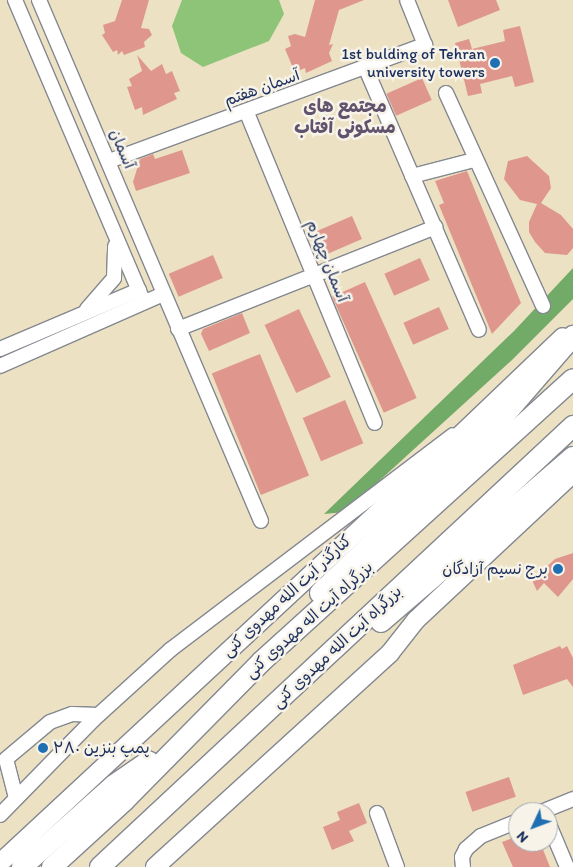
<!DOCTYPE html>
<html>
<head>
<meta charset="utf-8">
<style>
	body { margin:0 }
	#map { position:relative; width:573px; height:867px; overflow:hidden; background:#ece1c2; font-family:Itim,"Playpen Sans Arabic",sans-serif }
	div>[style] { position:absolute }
	.green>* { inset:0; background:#8ec477 }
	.forest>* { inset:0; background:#72aa68 }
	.building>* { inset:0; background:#df978d; transform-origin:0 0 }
	.roads { filter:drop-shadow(1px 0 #848890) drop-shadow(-1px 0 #848890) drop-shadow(0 1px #848890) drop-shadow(0 -1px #848890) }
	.minor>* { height:14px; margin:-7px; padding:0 7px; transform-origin:7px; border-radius:7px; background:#fff }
	.major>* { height:18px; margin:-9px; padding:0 9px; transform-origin:9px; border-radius:9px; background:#fff }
	.highway>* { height:20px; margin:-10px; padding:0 10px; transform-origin:10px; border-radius:10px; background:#fff }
	.dots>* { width:14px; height:14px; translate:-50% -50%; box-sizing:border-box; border:2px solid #f7f3e8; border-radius:50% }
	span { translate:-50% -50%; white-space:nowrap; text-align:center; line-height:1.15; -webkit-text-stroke:5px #f7f3e8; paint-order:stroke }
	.poi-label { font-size:16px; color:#1b2f5e }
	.right { translate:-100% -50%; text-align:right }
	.left { translate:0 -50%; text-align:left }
	.street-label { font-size:16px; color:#1b2f5e }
	.neighbourhood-label { font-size:18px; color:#60536e; font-weight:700 }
	.north { position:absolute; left:508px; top:802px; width:50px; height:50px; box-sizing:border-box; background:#f7f3e8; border:1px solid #9fa5b1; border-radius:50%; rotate:227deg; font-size:14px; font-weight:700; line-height:20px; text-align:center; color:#1b2f5e }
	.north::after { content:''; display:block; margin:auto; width:18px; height:22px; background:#1f6fb2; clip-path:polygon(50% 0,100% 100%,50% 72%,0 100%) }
</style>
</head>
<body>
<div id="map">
	<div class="green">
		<i style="clip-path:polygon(182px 0,279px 0,284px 14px,269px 41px,203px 67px,181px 53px,172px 26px)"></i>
	</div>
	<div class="forest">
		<i style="clip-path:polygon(573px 268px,573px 299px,512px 360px,345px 512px,324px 514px,514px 331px)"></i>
	</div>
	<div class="building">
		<i style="clip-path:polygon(122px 0,149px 0,141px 28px,149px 29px,152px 35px,144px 42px,145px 47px,124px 55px,122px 51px,118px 55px,117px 50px,113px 52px,102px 35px,105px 33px,103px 25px,115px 21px)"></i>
		<i style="clip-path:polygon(315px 0,364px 0,339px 10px,329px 45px,333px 44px,329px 53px,332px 61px,306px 73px,305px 68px,300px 70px,299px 65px,293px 68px,285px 49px,291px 46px,288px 36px,295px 34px,305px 37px)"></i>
		<i style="clip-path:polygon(448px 0,496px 0,500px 10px,458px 27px)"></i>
		<i style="clip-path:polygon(520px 26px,534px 82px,515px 87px,512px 76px,480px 84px,482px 93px,468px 96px,455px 43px,469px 39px,472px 49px,505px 41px,503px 30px)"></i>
		<i style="clip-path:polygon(137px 55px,151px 71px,162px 64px,166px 74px,172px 71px,180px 91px,174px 93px,177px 99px,143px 115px,142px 107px,135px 110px,127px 87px,132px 86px,129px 79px,142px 71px)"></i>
		<i style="left:422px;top:78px;width:24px;height:39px;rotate:66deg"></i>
		<i style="clip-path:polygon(182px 150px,190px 173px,136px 191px,133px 182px,140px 159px,153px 154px,155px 159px)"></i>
		<i style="clip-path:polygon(527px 156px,549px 176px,551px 188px,541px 203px,561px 215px,573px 229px,573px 248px,567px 255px,545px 253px,535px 242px,529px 232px,529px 222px,537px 204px,520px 200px,504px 179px,508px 161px)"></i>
		<i style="clip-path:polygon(467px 171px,521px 303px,492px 334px,439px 205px,444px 203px,435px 181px)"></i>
		<i style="clip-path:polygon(352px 216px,362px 239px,325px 255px,317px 252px,310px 234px)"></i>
		<i style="left:213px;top:255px;width:25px;height:48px;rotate:67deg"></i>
		<i style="left:420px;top:258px;width:24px;height:39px;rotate:66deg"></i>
		<i style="left:365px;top:282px;width:127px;height:36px;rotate:66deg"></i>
		<i style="left:439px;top:307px;width:24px;height:39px;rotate:66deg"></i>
		<i style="left:299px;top:309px;width:75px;height:38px;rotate:65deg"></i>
		<i style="clip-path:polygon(242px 313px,250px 333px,209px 351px,201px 334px,203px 329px)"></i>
		<i style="left:260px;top:354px;width:131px;height:52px;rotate:68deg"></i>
		<i style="left:345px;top:400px;width:47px;height:46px;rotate:67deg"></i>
		<i style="clip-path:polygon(573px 553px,573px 579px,558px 597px,544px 583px,537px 591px,532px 580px,555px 559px)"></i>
		<i style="clip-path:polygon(560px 646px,562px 649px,567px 646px,573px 658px,573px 687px,567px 679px,523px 695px,513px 665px)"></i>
		<i style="left:509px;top:777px;width:21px;height:46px;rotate:71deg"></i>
		<i style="clip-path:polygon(359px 803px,367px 823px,349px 831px,354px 841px,332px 850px,323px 827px,340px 820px,337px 812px)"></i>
		<i style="clip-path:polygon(518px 836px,518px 842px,540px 842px,550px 867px,513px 867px,502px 842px)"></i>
	</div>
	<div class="roads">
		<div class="minor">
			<i style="left:15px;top:0;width:328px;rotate:66.9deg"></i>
			<i style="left:39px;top:0;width:566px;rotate:66.92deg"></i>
			<i style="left:366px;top:69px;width:284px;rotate:66.6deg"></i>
			<i style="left:446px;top:93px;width:234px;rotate:65.5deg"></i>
			<i style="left:247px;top:113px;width:335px;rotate:67.6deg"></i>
			<i style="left:109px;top:161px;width:337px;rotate:-20.2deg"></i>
			<i style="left:425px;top:45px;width:48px;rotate:-111.8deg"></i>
			<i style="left:412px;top:176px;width:64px;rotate:-14.5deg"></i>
			<i style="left:87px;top:309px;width:41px;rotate:-48.9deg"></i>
			<i style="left:114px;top:278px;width:32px;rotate:-88deg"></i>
			<i style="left:178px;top:329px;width:277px;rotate:-21.6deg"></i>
			<i style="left:0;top:349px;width:151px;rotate:-23deg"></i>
			<i style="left:0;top:366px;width:178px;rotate:-23.8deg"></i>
			<i style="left:16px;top:798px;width:40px;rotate:-104.4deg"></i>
			<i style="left:6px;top:759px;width:57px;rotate:-40.1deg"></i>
			<i style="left:50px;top:722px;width:23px;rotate:-20deg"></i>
			<i style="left:72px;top:714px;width:26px;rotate:2deg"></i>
			<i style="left:541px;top:812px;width:35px;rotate:-22deg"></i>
			<i style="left:377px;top:813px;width:58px;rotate:69.7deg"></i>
			<i style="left:0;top:815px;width:134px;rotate:-45.6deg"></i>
			<i style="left:94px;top:719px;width:103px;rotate:-42.2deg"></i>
			<i style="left:170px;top:650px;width:355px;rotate:-37.2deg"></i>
			<i style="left:548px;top:822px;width:49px;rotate:67.1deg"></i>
			<i style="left:463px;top:867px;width:10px;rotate:-96deg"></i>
			<i style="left:462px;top:857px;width:9px;rotate:-63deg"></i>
			<i style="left:466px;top:849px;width:20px;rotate:-41deg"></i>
			<i style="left:481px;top:836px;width:40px;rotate:-22deg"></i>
		</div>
		<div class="major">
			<i style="left:0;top:863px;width:585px;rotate:-42.85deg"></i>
			<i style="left:429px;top:465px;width:185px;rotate:-43.7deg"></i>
			<i style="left:155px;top:867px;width:318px;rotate:-42.3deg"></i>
			<i style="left:390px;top:653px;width:42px;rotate:-51.8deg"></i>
			<i style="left:416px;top:620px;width:215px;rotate:-43.1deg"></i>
		</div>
		<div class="highway">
			<i style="left:320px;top:593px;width:243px;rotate:-43.7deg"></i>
			<i style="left:496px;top:425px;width:118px;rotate:-49.1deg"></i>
			<i style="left:381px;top:622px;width:253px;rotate:-40.7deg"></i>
			<i style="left:22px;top:867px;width:123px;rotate:-41.7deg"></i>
			<i style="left:114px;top:785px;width:42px;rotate:-34.4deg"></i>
			<i style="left:52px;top:867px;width:98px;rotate:-42.5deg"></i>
			<i style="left:124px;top:801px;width:195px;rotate:-45.4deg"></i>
			<i style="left:261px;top:662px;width:421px;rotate:-42.2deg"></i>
			<i style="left:100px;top:867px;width:647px;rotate:-42.99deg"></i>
		</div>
	</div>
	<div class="dots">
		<i style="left:495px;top:63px;background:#1f6fb2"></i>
		<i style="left:558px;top:569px;background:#1f6fb2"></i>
		<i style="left:43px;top:748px;background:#1f6fb2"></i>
	</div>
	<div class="poi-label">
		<span class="right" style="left:485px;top:63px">1st bulding of Tehran<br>university towers</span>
		<span class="right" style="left:548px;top:569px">برج نسیم آزادگان</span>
		<span class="left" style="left:53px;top:748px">پمپ بنزین ۲۸۰</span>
	</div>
	<div class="street-label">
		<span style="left:262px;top:88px;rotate:-20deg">آسمان هفتم</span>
		<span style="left:122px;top:149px;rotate:67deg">آسمان</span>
		<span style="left:327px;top:261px;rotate:68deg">آسمان چهارم</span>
		<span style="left:287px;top:596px;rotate:-43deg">کنارگذر آیت الله مهدوی کنی</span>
		<span style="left:309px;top:620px;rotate:-42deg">بزرگراه آیت اله مهدوی کنی</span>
		<span style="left:337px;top:647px;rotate:-43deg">بزرگراه آیت الله مهدوی کنی</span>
	</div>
	<div class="neighbourhood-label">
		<span style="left:345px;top:117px">مجتمع های<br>مسکونی آفتاب</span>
	</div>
	<div class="north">N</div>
</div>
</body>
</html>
